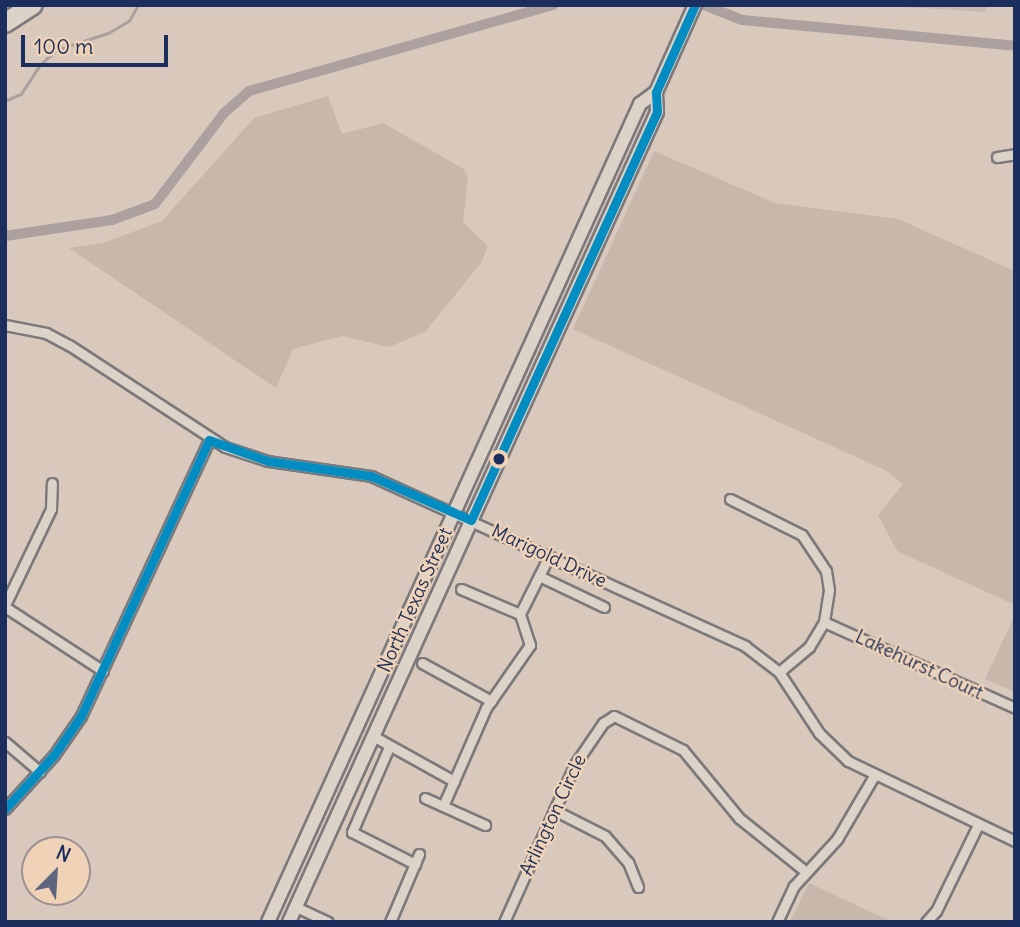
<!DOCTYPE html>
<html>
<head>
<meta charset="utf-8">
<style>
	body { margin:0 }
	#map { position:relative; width:1020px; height:927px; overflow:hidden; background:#d8c9bc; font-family:Delius,sans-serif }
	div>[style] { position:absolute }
	.built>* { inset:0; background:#cab9ad }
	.green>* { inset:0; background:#c8b8ac }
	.stream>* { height:2.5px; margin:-1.25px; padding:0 1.25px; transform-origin:1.25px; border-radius:1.25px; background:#aca19f }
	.canal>* { height:10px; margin:-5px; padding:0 5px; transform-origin:5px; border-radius:5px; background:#aca19f }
	.roads { filter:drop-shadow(2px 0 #7c797c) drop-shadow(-2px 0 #7c797c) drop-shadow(0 2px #7c797c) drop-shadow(0 -2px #7c797c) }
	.minor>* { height:9px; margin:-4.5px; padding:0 4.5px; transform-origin:4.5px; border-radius:4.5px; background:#dcd2c7 }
	.secondary>* { height:12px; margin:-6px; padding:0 6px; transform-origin:6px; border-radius:6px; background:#dcd2c7 }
	.motorway>* { height:18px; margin:-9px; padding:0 9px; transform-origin:9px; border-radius:9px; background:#dcd2c7 }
	.bus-1>* { height:9px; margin:-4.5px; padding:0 4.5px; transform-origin:4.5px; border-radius:4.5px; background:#018dc1 }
	.dots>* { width:19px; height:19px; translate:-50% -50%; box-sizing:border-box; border:4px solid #f0d2b6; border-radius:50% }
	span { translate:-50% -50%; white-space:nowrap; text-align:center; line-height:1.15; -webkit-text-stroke:5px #f0d2b6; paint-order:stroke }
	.street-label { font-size:19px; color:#1b2f5e }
	.frame { position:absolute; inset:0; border:7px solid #1b2f5e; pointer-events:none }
	.north { position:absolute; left:21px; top:836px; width:70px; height:70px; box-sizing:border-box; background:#f0d2b6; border:2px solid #9b9193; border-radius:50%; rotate:24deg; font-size:19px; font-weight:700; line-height:28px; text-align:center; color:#1b2f5e }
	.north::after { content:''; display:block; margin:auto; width:24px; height:32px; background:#5d657f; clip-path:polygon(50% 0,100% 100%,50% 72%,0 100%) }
	.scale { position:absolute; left:21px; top:35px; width:147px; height:32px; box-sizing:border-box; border:4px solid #1b2f5e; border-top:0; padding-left:9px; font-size:21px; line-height:24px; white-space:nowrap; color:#1b2f5e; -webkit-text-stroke:5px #f0d2b6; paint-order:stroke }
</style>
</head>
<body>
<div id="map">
	<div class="built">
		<i style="clip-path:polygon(874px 5px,988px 5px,985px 12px)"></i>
	</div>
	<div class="green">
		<i style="clip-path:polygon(328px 96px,342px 134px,383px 123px,464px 169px,468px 177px,463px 222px,488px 246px,481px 263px,425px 332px,389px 347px,342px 336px,293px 349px,276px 388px,69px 248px,103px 243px,162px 221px,254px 118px)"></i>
		<i style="clip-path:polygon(654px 151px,775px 203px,898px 219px,1015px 271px,1015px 605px,897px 551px,878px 515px,903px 484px,885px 470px,573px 329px)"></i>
		<i style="clip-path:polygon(1015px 615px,1015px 692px,985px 679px)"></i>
		<i style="clip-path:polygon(809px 883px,892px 922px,790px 922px)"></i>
	</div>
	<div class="stream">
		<i style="left:5px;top:101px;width:17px;rotate:-24deg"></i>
		<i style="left:21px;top:94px;width:35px;rotate:-57deg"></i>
		<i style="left:40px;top:65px;width:22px;rotate:-43deg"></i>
		<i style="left:56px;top:50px;width:55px;rotate:-18.1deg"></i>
		<i style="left:108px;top:33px;width:24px;rotate:-30deg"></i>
		<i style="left:129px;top:21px;width:18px;rotate:-61deg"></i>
	</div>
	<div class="canal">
		<i style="left:704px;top:5px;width:41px;rotate:21.5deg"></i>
		<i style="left:742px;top:20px;width:274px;rotate:5.4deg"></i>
		<i style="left:5px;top:236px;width:108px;rotate:-8.5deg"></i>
		<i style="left:112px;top:220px;width:46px;rotate:-20.4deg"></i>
		<i style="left:155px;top:204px;width:114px;rotate:-52.8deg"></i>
		<i style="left:224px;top:113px;width:33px;rotate:-41deg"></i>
		<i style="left:249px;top:91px;width:316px;rotate:-15.8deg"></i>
	</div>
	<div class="roads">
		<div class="minor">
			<i style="left:997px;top:157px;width:18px;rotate:-9deg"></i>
			<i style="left:5px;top:325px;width:42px;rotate:11deg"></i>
			<i style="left:46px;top:333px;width:26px;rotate:28deg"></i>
			<i style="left:69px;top:345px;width:186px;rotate:33.2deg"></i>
			<i style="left:225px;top:447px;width:45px;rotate:18deg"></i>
			<i style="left:268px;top:461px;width:104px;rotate:8.3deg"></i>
			<i style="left:371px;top:476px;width:411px;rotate:24.4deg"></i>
			<i style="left:745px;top:646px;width:43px;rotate:37.4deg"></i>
			<i style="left:779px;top:672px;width:73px;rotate:56.7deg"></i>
			<i style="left:819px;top:733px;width:40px;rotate:44deg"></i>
			<i style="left:848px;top:761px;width:185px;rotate:25.6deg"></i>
			<i style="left:730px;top:499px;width:80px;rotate:26.6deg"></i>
			<i style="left:802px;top:535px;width:43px;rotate:56.3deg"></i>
			<i style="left:826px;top:571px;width:19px;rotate:81deg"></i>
			<i style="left:829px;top:590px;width:32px;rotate:99deg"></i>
			<i style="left:824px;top:622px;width:29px;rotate:121deg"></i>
			<i style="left:809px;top:647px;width:39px;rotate:140deg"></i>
			<i style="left:539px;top:576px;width:72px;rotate:25.5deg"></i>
			<i style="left:461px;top:589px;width:64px;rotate:23deg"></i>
			<i style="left:5px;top:605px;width:106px;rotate:-64.4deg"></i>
			<i style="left:51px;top:509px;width:26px;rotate:-88deg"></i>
			<i style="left:5px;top:607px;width:117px;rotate:33.1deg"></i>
			<i style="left:824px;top:622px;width:209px;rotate:24.2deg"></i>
			<i style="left:422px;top:663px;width:79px;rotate:28.8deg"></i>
			<i style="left:373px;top:736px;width:93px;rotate:29.1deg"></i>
			<i style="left:5px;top:742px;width:46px;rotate:40.6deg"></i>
			<i style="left:389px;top:747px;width:93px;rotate:113.5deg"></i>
			<i style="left:352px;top:832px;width:71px;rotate:26.9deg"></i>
			<i style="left:425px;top:798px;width:66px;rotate:24.2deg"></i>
			<i style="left:443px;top:806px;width:107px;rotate:-66.3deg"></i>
			<i style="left:486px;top:708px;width:77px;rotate:-55.1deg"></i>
			<i style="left:530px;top:645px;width:33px;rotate:-108deg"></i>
			<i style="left:520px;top:614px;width:65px;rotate:-63.4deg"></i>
			<i style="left:5px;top:809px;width:73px;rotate:-47.8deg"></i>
			<i style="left:54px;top:755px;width:47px;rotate:-55.3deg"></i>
			<i style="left:81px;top:716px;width:304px;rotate:-65.1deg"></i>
			<i style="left:554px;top:810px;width:57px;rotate:27deg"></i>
			<i style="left:605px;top:836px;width:35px;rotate:49deg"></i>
			<i style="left:628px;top:862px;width:27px;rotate:68deg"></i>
			<i style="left:296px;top:907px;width:35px;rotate:25deg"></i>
			<i style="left:390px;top:922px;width:74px;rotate:-66.9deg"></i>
			<i style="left:504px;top:922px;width:173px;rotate:-65.8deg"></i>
			<i style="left:575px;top:764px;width:50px;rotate:-55.7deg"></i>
			<i style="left:603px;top:723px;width:13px;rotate:-32deg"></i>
			<i style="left:614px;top:716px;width:77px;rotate:26.2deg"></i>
			<i style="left:683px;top:750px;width:88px;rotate:50.5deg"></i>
			<i style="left:739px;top:818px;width:85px;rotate:38.8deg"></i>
			<i style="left:777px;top:922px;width:40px;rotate:-65deg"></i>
			<i style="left:794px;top:886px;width:64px;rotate:-47.5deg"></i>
			<i style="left:837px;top:839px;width:73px;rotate:-59.6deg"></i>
			<i style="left:926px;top:922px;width:15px;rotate:-48deg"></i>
			<i style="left:936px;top:911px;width:96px;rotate:-64deg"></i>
		</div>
		<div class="secondary">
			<i style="left:268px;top:922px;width:899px;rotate:-65.55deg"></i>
			<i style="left:640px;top:104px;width:20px;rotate:-37deg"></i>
			<i style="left:289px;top:922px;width:890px;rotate:-65.57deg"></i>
			<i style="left:657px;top:112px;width:20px;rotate:-93deg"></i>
			<i style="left:656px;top:92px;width:95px;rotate:-65.9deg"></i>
		</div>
		<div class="motorway">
			<i style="left:5px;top:23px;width:33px;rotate:-33deg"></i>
		</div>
	</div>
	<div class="bus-1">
		<i style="left:5px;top:809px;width:73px;rotate:-47.8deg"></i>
		<i style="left:54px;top:755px;width:47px;rotate:-55.3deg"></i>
		<i style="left:81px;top:716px;width:304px;rotate:-65.1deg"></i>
		<i style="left:209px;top:440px;width:63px;rotate:19.6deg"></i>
		<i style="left:268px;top:461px;width:104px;rotate:8.3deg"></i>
		<i style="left:371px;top:476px;width:109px;rotate:23.7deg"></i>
		<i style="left:471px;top:520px;width:448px;rotate:-65.5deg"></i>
		<i style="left:657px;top:112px;width:20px;rotate:-93deg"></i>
		<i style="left:656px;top:92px;width:95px;rotate:-65.9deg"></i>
	</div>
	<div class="dots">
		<i style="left:499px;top:459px;background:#1b2f5e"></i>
	</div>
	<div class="street-label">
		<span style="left:549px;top:556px;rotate:25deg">Marigold Drive</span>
		<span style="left:415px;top:600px;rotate:-66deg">North Texas Street</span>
		<span style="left:919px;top:665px;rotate:25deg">Lakehurst Court</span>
		<span style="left:553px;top:815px;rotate:-65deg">Arlington Circle</span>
	</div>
	<div class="frame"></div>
	<div class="north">N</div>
	<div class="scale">100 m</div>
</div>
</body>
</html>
